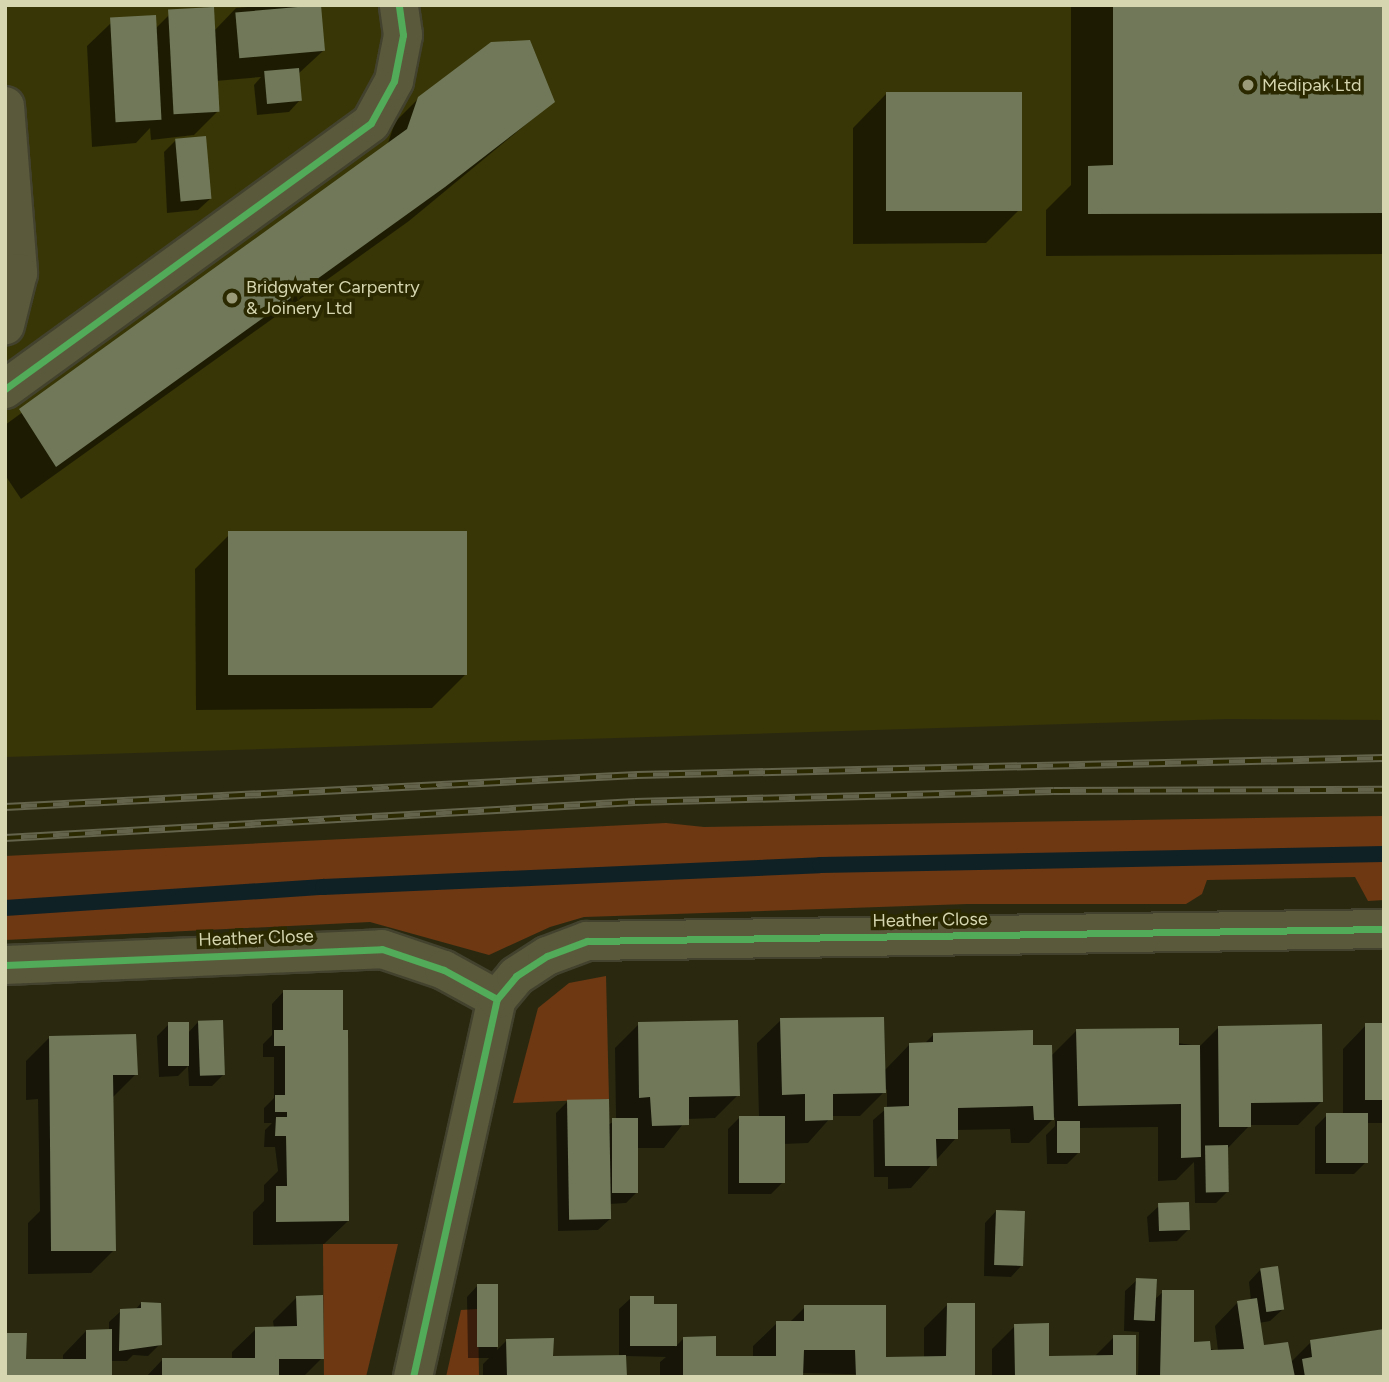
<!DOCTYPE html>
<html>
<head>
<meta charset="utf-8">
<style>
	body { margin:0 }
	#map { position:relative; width:1389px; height:1382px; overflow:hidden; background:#2a2910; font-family:Figtree,sans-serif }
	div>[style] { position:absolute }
	.built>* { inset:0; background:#383606 }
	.green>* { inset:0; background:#6e3813 }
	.shadow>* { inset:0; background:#0007 }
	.stream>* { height:16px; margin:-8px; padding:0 8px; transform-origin:8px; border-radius:8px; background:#102125 }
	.building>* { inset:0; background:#707859; transform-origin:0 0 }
	.roads { filter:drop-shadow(2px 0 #42422e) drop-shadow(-2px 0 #42422e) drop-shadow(0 2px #42422e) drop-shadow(0 -2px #42422e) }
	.minor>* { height:38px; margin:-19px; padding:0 19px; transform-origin:19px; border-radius:19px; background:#5a593c }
	.rail>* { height:8px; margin-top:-4px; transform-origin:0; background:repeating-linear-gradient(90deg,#2a2900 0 16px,#64634b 0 32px); box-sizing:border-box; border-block:2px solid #64634b }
	.cycleway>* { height:7px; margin:-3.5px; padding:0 3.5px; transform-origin:3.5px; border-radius:3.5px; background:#51ab58 }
	.dots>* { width:19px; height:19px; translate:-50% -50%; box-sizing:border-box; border:4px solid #2a2900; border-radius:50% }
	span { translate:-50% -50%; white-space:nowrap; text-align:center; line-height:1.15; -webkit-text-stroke:7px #2a2900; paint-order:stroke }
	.poi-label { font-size:18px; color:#d6d6b0 }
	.left { translate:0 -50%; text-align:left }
	.street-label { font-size:18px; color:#d6d6b0 }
	.frame { position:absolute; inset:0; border:7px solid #d6d6b0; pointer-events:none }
</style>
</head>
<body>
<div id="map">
	<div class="built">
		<i style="clip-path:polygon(5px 5px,1384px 5px,1384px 720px,1228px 719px,5px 757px)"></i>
	</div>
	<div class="green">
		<i style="clip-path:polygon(1384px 816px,1384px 900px,1368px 901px,1355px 877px,1207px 880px,1202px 894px,1186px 904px,967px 904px,584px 917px,550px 927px,489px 955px,370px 922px,5px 940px,5px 856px,666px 823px,704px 827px)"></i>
		<i style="clip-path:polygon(606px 976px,609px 1099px,513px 1103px,538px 1008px,569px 983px)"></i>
		<i style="clip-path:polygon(323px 1244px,398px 1244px,366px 1377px,324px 1377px)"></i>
		<i style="clip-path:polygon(478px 1309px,479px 1377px,446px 1377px,461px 1310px)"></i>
	</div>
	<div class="shadow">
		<i style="clip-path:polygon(271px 5px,319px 5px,324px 50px,298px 74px,300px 100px,289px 112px,257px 115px,254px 85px,261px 77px,216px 81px,218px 111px,194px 135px,151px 140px,150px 128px,136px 143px,92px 147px,87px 46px,111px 23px,155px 29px,169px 15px,214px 31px,236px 8px)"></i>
		<i style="clip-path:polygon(1071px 5px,1384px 5px,1384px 254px,1046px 256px,1046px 210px,1071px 185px)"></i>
		<i style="clip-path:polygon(886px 94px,1020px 209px,986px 243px,853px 244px,853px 128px)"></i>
		<i style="clip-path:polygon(419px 98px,553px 102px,409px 221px,21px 499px,5px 475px,5px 425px,387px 146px,395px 122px)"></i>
		<i style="clip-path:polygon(176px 140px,210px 199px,198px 210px,167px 213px,164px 152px)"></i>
		<i style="clip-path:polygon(229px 535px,466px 674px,432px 708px,196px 710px,195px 569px)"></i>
		<i style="clip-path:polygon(283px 992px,348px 1221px,324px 1244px,253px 1245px,253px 1212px,264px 1201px,264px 1185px,278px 1171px,275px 1147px,264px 1147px,265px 1130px,272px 1123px,264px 1123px,264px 1108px,274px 1098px,274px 1057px,263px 1057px,263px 1044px,272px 1035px,272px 1004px)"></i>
		<i style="clip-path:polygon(781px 1020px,884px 1071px,910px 1044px,924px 1044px,934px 1034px,1032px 1047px,1050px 1057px,1077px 1030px,1200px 1046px,1219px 1027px,1322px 1101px,1298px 1125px,1250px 1125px,1227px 1149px,1228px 1191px,1216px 1203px,1195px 1203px,1194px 1162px,1176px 1180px,1158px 1181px,1158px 1127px,1079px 1128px,1079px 1152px,1067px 1164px,1047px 1164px,1046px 1135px,1055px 1126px,1055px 1117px,1029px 1143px,1011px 1143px,1010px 1129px,956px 1130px,956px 1138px,911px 1188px,888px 1189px,888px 1177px,874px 1177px,873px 1120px,887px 1108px,887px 1089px,860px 1116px,832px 1116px,808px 1143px,783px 1144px,783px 1182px,771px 1194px,728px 1194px,728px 1129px,740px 1117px,759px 1118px,757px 1043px)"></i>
		<i style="clip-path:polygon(198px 1022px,224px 1074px,212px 1086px,189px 1086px,188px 1066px,178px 1076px,159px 1077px,157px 1036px,169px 1024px,188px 1033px)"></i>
		<i style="clip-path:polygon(639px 1024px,738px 1095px,715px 1118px,687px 1119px,664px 1148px,636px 1148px,637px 1192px,626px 1203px,609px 1204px,610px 1219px,598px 1230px,558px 1231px,556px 1113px,567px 1102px,608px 1125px,616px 1120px,615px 1048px)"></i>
		<i style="clip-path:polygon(1366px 1025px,1384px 1025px,1384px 1123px,1366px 1123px,1366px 1162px,1354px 1174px,1315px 1174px,1315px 1127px,1327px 1115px,1343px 1115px,1343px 1049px)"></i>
		<i style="clip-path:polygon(49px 1038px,136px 1074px,112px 1098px,114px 1250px,91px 1273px,28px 1274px,28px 1223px,40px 1211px,38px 1099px,26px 1100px,26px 1061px)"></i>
		<i style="clip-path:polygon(1159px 1206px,1189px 1229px,1177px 1241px,1149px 1242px,1147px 1217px)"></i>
		<i style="clip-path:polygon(996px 1211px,1022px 1265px,1011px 1277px,984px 1276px,985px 1223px)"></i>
		<i style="clip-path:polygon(1260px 1270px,1282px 1310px,1270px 1321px,1259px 1323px,1264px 1347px,1290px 1363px,1311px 1342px,1384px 1329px,1384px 1377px,1138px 1377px,1139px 1332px,1124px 1331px,1125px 1291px,1137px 1280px,1155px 1299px,1163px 1292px,1192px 1344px,1218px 1351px,1215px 1326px,1238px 1302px,1251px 1301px,1249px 1282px)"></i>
		<i style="clip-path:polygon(478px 1285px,497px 1285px,497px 1350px,507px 1340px,551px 1358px,619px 1357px,619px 1309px,631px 1298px,652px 1306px,676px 1306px,675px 1347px,684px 1338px,715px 1358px,753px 1358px,753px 1346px,777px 1323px,789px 1323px,805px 1307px,884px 1359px,924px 1358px,924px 1328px,948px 1304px,973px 1377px,801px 1373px,801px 1377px,660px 1377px,660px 1362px,666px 1357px,625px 1356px,625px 1377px,483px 1377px,483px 1364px,489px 1358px,468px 1358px,467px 1297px)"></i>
		<i style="clip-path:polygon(297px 1297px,322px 1358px,303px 1377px,146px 1377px,162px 1360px,232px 1359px,232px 1352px,256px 1329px,274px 1328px,273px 1321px)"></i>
		<i style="clip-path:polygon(141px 1303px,160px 1344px,148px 1356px,133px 1355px,127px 1361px,25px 1361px,63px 1361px,63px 1355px,86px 1331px,109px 1331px,109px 1322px,121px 1311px,135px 1310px)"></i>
		<i style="clip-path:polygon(1015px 1326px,1048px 1358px,1094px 1357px,1114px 1337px,1134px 1377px,992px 1377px,992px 1349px)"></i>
	</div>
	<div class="stream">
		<i style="left:5px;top:908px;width:319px;rotate:-3.8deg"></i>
		<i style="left:323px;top:887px;width:497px;rotate:-2.5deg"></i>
		<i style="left:820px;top:865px;width:564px;rotate:-1.12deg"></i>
	</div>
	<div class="building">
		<i style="left:321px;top:5px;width:46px;height:86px;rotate:85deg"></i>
		<i style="clip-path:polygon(1113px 5px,1384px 5px,1384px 213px,1088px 214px,1088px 166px,1113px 165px)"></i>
		<i style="left:214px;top:7px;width:105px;height:46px;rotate:87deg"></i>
		<i style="left:156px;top:15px;width:105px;height:46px;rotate:87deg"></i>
		<i style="clip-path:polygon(530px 40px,555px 102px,445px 187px,56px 467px,19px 409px,407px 129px,418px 97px,491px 42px)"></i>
		<i style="left:299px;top:68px;width:33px;height:35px;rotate:85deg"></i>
		<i style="left:886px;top:92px;width:136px;height:119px"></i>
		<i style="left:206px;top:136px;width:63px;height:31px;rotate:85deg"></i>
		<i style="left:467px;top:531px;width:144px;height:239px;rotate:90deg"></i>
		<i style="clip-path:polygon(283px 990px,343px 990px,343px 1030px,348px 1030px,349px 1221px,276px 1222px,276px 1186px,287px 1186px,286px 1136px,275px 1136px,276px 1117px,287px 1117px,287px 1112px,275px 1112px,275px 1095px,285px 1095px,285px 1046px,274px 1046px,274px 1030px,283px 1030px)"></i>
		<i style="clip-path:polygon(884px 1017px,886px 1093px,833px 1094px,833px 1120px,805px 1121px,805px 1094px,782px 1095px,780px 1018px)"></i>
		<i style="left:223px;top:1020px;width:55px;height:25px;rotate:88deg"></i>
		<i style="clip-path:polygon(738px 1020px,740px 1096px,689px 1097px,689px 1125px,652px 1126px,650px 1097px,639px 1098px,638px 1022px)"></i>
		<i style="left:168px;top:1022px;width:21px;height:44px"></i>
		<i style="left:1384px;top:1023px;width:77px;height:19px;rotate:90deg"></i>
		<i style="clip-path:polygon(1322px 1024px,1323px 1102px,1251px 1103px,1251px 1127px,1219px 1127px,1218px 1026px)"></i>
		<i style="clip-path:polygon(1179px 1028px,1179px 1045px,1200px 1045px,1201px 1157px,1181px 1158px,1181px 1104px,1078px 1106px,1076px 1029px)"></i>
		<i style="clip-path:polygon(1033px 1030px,1033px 1045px,1052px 1045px,1054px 1120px,1034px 1120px,1033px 1106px,958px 1108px,958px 1139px,936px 1139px,937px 1166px,885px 1166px,884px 1107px,909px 1106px,909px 1043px,933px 1042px,933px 1033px)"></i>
		<i style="clip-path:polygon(136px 1034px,138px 1075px,113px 1075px,116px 1251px,51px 1251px,49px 1036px)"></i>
		<i style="left:609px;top:1099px;width:120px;height:42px;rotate:89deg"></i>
		<i style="left:1326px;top:1113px;width:42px;height:50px"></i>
		<i style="left:739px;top:1116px;width:46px;height:67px"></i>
		<i style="left:612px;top:1118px;width:26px;height:75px"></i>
		<i style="left:1057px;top:1121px;width:23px;height:32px"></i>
		<i style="left:1228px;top:1145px;width:47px;height:23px;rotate:89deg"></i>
		<i style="left:1189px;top:1202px;width:28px;height:31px;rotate:88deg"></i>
		<i style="left:996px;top:1210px;width:29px;height:55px;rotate:2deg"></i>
		<i style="left:1278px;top:1266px;width:44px;height:18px;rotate:82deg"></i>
		<i style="left:1136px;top:1278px;width:21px;height:42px;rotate:3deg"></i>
		<i style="left:477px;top:1284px;width:21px;height:63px"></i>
		<i style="clip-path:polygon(1162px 1290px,1194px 1290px,1194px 1342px,1210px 1341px,1211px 1350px,1244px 1349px,1237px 1301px,1257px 1298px,1264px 1345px,1288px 1342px,1295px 1377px,1160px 1377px)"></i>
		<i style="clip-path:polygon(323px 1295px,324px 1359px,279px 1359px,279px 1377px,162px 1377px,162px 1358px,255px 1358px,255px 1327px,297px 1326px,296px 1296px)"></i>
		<i style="clip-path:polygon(630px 1296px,654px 1296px,654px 1304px,677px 1304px,677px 1346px,630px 1346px)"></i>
		<i style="clip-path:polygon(141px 1302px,161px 1303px,162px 1345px,119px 1351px,120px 1309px,141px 1308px)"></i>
		<i style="clip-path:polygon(947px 1303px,975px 1303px,975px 1377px,856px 1377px,855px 1350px,804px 1350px,803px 1377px,683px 1377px,683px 1337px,716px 1336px,716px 1356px,776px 1356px,776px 1321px,804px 1321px,804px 1305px,886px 1305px,886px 1357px,946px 1356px)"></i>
		<i style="clip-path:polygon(1049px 1323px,1049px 1356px,1113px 1355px,1113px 1335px,1136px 1335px,1136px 1377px,1015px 1377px,1014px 1324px)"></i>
		<i style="clip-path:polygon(112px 1329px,112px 1377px,5px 1377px,5px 1333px,27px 1333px,26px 1359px,86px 1359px,86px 1330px)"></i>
		<i style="clip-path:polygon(1384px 1329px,1384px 1377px,1305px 1377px,1302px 1359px,1312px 1357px,1310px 1340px)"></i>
		<i style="clip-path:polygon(554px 1338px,553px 1356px,626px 1355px,627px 1377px,507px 1377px,506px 1339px)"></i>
	</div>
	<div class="roads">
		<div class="minor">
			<i style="left:5px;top:106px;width:168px;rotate:85.5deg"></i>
			<i style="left:18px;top:273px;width:54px;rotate:104deg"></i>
			<i style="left:5px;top:389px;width:452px;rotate:-36deg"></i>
			<i style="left:371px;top:123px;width:48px;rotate:-61.3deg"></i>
			<i style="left:394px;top:81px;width:47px;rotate:-78.9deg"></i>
			<i style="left:403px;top:35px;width:30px;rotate:-98deg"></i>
			<i style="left:5px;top:965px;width:377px;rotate:-2.4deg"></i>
			<i style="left:382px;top:949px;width:65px;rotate:18.7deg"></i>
			<i style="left:444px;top:970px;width:60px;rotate:28.7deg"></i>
			<i style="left:413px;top:1377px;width:387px;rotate:-77.5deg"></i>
			<i style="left:497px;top:999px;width:30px;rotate:-50deg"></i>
			<i style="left:516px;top:976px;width:37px;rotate:-33deg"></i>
			<i style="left:547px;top:956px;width:43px;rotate:-20.6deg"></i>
			<i style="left:587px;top:941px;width:797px;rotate:-0.86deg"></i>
		</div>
	</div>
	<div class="rail">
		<i style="left:5px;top:807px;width:633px;rotate:-2.9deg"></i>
		<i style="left:637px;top:775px;width:747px;rotate:-1.3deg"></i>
		<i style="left:5px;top:838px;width:631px;rotate:-3.27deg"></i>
		<i style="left:635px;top:802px;width:419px;rotate:-1.5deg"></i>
		<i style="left:1054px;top:791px;width:330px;rotate:-0.2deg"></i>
	</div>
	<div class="cycleway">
		<i style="left:5px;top:389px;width:452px;rotate:-36deg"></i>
		<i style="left:371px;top:123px;width:48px;rotate:-61.3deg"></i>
		<i style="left:394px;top:81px;width:47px;rotate:-78.9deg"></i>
		<i style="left:403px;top:35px;width:30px;rotate:-98deg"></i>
		<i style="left:5px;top:965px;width:377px;rotate:-2.4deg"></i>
		<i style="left:382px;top:949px;width:65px;rotate:18.7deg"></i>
		<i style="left:444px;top:970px;width:60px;rotate:28.7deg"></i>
		<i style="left:413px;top:1377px;width:387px;rotate:-77.5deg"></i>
		<i style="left:497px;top:999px;width:30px;rotate:-50deg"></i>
		<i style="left:516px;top:976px;width:37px;rotate:-33deg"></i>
		<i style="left:547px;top:956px;width:43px;rotate:-20.6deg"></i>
		<i style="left:587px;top:941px;width:797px;rotate:-0.86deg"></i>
	</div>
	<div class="dots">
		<i style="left:1248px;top:85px;background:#9a9978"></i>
		<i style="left:232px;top:298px;background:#9a9978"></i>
	</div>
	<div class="poi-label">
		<span class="left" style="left:1262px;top:85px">Medipak Ltd</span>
		<span class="left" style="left:246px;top:298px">Bridgwater Carpentry<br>&amp; Joinery Ltd</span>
	</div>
	<div class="street-label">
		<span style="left:930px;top:920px;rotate:-1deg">Heather Close</span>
		<span style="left:256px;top:938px;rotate:-2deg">Heather Close</span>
	</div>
	<div class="frame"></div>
</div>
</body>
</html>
